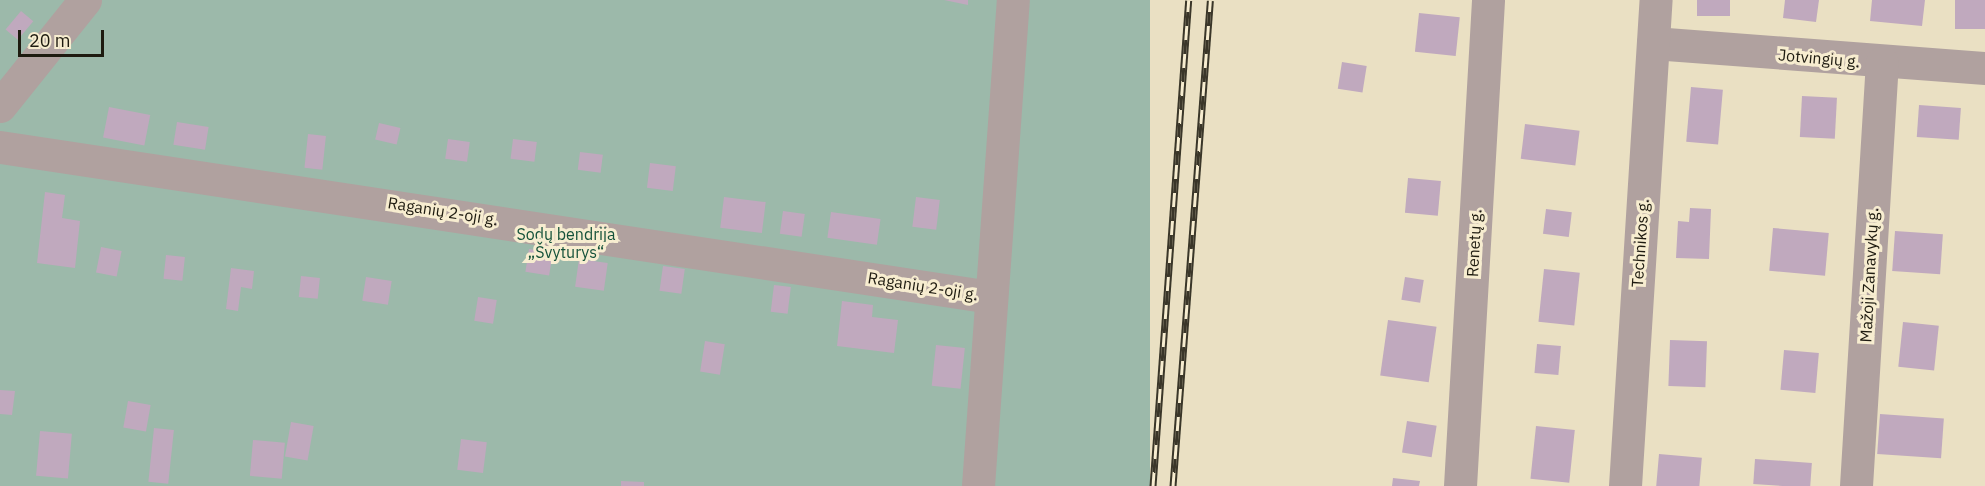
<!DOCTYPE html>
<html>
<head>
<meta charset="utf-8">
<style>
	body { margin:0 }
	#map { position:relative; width:1985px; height:486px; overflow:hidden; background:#eae0c3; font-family:"IBM Plex Sans",sans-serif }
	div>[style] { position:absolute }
	.green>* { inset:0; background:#9cb9aa; transform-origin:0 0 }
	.building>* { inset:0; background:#c0a9be; transform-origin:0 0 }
	.minor>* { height:33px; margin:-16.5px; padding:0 16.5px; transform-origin:16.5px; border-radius:16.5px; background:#b0a19f }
	.rail>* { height:7px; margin-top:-3.5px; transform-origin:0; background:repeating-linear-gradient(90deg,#f7edd0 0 14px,#3a3629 0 28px); box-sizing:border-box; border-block:2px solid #3a3629 }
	span { translate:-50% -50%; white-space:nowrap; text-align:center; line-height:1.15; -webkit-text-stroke:6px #f7edd0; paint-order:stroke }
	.street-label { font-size:16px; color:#1e1b10 }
	.park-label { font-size:16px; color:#15523a }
	.scale { position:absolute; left:18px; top:30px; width:86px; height:27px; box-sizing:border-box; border:3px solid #1e1b10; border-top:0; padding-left:8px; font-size:18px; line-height:21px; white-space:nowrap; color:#1e1b10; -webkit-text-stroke:4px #f7edd0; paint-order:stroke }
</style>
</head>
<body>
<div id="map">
	<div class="green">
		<i style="left:0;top:0;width:1150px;height:486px"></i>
	</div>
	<div class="building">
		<i style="clip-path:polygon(944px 0,968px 0,968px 5px)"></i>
		<i style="left:1697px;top:0;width:33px;height:16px"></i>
		<i style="clip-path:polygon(1785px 0,1819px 0,1816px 22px,1783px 18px)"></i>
		<i style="clip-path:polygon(1872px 0,1925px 0,1922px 26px,1870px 21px)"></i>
		<i style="left:1955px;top:0;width:30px;height:29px"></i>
		<i style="left:21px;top:11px;width:16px;height:24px;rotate:40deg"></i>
		<i style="left:1419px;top:13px;width:41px;height:39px;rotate:6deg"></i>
		<i style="left:1342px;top:62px;width:25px;height:27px;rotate:9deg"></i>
		<i style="left:1691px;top:87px;width:32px;height:55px;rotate:5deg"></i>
		<i style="left:1802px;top:96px;width:35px;height:41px;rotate:3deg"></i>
		<i style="left:1919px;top:105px;width:42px;height:32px;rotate:4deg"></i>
		<i style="left:109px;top:107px;width:42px;height:31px;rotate:11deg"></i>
		<i style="left:177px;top:122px;width:32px;height:23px;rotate:9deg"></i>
		<i style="left:379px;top:123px;width:22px;height:17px;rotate:13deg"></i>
		<i style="left:1525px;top:124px;width:55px;height:35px;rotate:7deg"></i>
		<i style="left:308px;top:134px;width:18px;height:34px;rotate:6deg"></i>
		<i style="left:448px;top:139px;width:22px;height:20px;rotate:8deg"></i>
		<i style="left:513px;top:139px;width:24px;height:20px;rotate:7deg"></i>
		<i style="left:580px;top:152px;width:23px;height:18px;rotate:7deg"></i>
		<i style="left:650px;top:163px;width:26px;height:25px;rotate:7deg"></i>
		<i style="left:1408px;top:178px;width:33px;height:35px;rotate:5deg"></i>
		<i style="clip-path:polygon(45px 192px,65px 195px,62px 218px,80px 221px,75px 268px,37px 263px)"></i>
		<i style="left:724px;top:197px;width:42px;height:31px;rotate:7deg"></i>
		<i style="left:916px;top:197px;width:24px;height:30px;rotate:7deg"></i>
		<i style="clip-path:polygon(1690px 208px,1711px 209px,1709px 259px,1676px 258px,1678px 221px,1689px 222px)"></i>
		<i style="left:1546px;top:209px;width:26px;height:25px;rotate:7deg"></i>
		<i style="left:783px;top:211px;width:22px;height:23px;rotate:8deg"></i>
		<i style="left:831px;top:212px;width:50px;height:26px;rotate:8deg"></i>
		<i style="left:1773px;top:228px;width:56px;height:43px;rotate:5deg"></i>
		<i style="left:1895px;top:231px;width:48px;height:40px;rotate:4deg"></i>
		<i style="left:101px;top:247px;width:21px;height:26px;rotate:11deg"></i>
		<i style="left:529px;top:249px;width:24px;height:23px;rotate:9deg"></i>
		<i style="left:166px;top:255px;width:19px;height:24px;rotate:6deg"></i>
		<i style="left:579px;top:259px;width:29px;height:28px;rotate:8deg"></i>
		<i style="left:663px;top:266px;width:22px;height:25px;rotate:8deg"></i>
		<i style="clip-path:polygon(231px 268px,254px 271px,252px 289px,241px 287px,238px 311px,226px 309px)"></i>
		<i style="left:1544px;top:269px;width:36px;height:53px;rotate:6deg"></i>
		<i style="left:301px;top:276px;width:19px;height:21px;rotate:6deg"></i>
		<i style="left:366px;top:277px;width:26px;height:24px;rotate:9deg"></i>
		<i style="left:1405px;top:277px;width:19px;height:23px;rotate:9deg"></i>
		<i style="left:774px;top:285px;width:17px;height:27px;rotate:7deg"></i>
		<i style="left:478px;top:297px;width:19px;height:24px;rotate:9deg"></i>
		<i style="clip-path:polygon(842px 301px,873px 305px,872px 317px,898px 320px,894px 353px,837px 346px)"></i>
		<i style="left:1388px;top:320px;width:49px;height:56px;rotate:8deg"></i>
		<i style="left:1903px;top:322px;width:36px;height:45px;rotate:6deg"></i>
		<i style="left:1670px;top:340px;width:37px;height:46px;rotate:2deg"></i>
		<i style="left:705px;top:341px;width:20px;height:31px;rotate:9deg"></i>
		<i style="left:1537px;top:344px;width:24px;height:29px;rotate:5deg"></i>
		<i style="left:936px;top:345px;width:29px;height:41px;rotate:6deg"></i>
		<i style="left:1784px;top:350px;width:35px;height:40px;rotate:5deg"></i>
		<i style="clip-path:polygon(0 390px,15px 391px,12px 415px,0 414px)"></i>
		<i style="left:128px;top:401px;width:23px;height:27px;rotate:10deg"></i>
		<i style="left:1880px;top:414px;width:64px;height:40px;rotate:4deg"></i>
		<i style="left:1407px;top:421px;width:30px;height:32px;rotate:9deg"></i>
		<i style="left:291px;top:422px;width:23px;height:35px;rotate:10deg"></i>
		<i style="left:1536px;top:426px;width:39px;height:53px;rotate:6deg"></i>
		<i style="left:154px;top:428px;width:20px;height:54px;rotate:6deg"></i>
		<i style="left:40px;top:431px;width:32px;height:45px;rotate:5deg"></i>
		<i style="left:461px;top:439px;width:26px;height:31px;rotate:7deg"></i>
		<i style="left:253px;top:440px;width:32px;height:36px;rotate:5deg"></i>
		<i style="left:1659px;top:454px;width:43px;height:32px;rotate:5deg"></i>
		<i style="left:1755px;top:459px;width:57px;height:25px;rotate:4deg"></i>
		<i style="clip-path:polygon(1393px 478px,1420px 481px,1419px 486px,1392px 486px)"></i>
		<i style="clip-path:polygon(621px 481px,644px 482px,644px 486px,621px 486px)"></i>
	</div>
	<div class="minor">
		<i style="left:1653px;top:43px;width:333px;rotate:4.3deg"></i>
		<i style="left:0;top:106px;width:136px;rotate:-51.3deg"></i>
		<i style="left:0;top:147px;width:1002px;rotate:8.61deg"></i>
		<i style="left:978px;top:486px;width:487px;rotate:-85.9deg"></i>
		<i style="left:1460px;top:486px;width:487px;rotate:-86.7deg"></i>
		<i style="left:1625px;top:486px;width:487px;rotate:-86.4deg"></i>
		<i style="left:1856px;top:486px;width:424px;rotate:-86.5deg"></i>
	</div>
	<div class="rail">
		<i style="left:1153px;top:486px;width:487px;rotate:-85.8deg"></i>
		<i style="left:1173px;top:486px;width:487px;rotate:-85.6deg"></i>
	</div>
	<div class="street-label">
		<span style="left:1819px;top:58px;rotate:5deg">Jotvingių g.</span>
		<span style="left:443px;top:211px;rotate:9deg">Raganių 2-oji g.</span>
		<span style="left:1474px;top:243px;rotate:-87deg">Renetų g.</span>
		<span style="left:1640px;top:243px;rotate:-86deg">Technikos g.</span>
		<span style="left:1869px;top:275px;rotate:-87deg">Mažoji Zanavykų g.</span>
		<span style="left:923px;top:286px;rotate:9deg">Raganių 2-oji g.</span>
	</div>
	<div class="park-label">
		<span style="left:566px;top:243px">Sodų bendrija<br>„Švyturys“</span>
	</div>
	<div class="scale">20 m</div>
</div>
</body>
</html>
